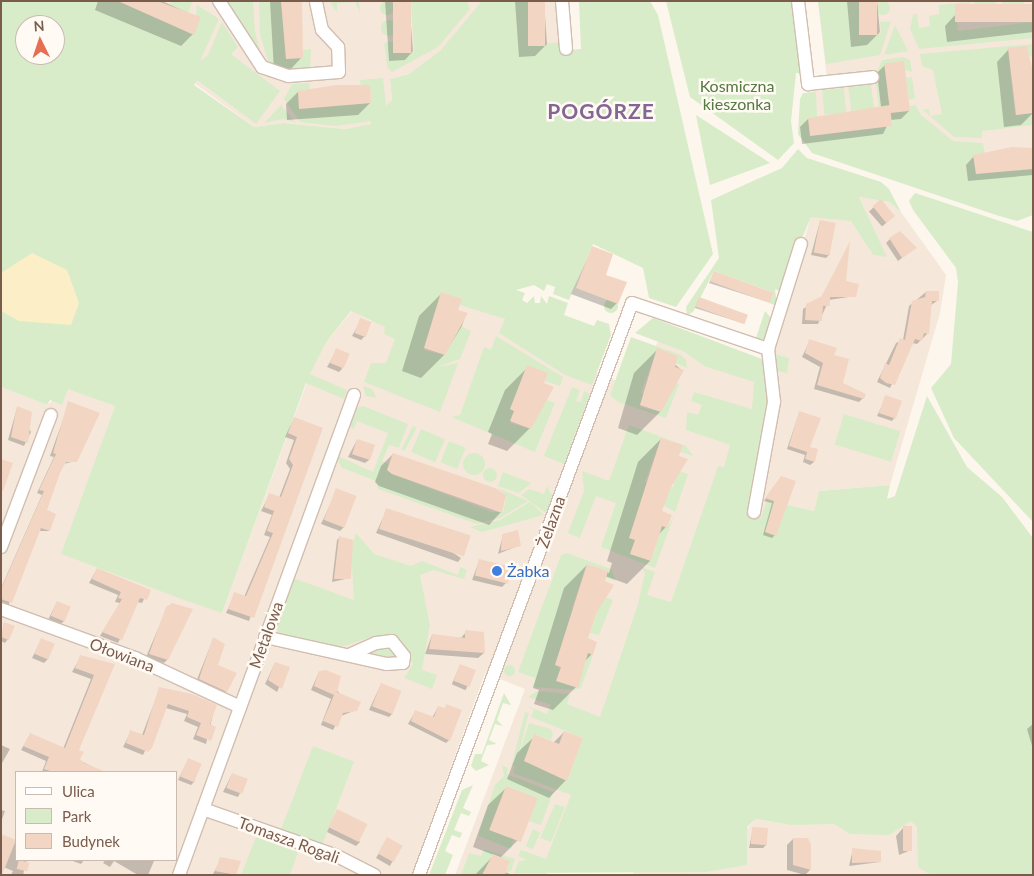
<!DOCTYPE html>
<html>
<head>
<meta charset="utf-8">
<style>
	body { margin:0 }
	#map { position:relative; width:1034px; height:876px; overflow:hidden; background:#fdf6ec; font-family:Lato,sans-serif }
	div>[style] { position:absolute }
	.residential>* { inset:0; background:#f5e8da }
	.green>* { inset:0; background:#d8ecc9; transform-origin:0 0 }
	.round { border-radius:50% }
	.sand>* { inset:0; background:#fcefc7 }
	.shadow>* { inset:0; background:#0003; transform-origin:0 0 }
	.building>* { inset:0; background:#f3d5c3; transform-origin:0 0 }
	.roads { filter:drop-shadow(1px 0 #d1beb0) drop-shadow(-1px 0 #d1beb0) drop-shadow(0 1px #d1beb0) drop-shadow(0 -1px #d1beb0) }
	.minor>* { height:12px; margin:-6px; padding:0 6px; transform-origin:6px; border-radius:6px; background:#fff }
	.dots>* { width:14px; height:14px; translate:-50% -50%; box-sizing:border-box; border:2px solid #fffaf3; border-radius:50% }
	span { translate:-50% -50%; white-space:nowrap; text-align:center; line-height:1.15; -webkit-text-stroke:5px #fffaf3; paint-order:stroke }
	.park-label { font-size:16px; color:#537a41 }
	.street-label { font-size:16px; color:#7a5c4d }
	.shop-label { font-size:16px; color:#366cbe }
	.left { translate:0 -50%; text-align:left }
	.district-label { font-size:21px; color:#846695; font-weight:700; letter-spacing:1px }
	.frame { position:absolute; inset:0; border:2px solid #7a5c4d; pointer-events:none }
	.legend { position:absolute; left:15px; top:771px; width:162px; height:90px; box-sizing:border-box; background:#fffaf3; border:1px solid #cabbb1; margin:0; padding:6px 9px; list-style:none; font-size:15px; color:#7a5c4d }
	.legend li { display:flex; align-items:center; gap:10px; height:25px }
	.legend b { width:25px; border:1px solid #cabbb1 }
	.north { position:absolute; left:15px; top:15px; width:50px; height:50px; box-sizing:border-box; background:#fffaf3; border:1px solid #cabbb1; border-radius:50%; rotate:356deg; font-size:14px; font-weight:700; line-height:20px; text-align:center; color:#7a5c4d }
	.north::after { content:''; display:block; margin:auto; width:18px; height:22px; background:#e76f51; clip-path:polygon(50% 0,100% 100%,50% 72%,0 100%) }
</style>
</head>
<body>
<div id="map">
	<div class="residential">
		<i style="clip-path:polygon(83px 1px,555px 1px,560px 44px,441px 50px,409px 74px,390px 79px,392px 100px,372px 124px,345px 129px,283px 123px,254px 127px)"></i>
		<i style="clip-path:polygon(818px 1px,1033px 1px,1033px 177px,970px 183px,804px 143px,808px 92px,828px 88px)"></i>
		<i style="clip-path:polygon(evenodd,859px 197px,889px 202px,901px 212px,946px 275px,940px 313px,890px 485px,819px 491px,814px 511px,768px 500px,761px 518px,748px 517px,723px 467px,718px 467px,671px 603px,641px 595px,607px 720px,546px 875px,455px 875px,525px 689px,485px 673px,412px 875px,1px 875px,1px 387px,47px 405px,68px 388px,115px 406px,62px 554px,222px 613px,310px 374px,327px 341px,352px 311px,371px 321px,440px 285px,508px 312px,500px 332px,636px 389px,658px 341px,778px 383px,773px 347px,811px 216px,851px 220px,873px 255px,886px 256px,859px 197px,16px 772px,176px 772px,176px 860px,16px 860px,16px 772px)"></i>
		<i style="clip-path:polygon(925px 809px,1033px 875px,633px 875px,634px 871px,706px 872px,756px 819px,790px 825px)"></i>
	</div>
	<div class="green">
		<i class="round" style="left:380px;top:1px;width:14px;height:14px"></i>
		<i style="clip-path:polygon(evenodd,1px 1px,116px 1px,194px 34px,197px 5px,219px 19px,200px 61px,208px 55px,222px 22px,238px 47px,231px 54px,280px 91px,256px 124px,197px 80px,194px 85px,254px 127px,283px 123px,345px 129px,371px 124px,371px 121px,336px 126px,300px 122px,284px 99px,292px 84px,309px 83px,310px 90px,298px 91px,299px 109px,371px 103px,370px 85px,361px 86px,360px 80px,383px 78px,386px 106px,392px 100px,390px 79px,409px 74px,441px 50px,482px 1px,528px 1px,531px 45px,560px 42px,569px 50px,581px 49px,579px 1px,650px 1px,658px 15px,713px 254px,676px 307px,649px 298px,643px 268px,593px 244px,569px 300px,553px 294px,555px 287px,547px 284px,544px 291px,534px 285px,516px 290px,525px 293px,522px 300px,527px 303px,534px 296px,535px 303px,540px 303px,541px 296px,547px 304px,549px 296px,568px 303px,564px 315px,594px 326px,597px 320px,609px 324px,611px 335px,592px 385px,565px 375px,499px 333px,505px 319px,460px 305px,462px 299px,441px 292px,424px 350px,445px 355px,456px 324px,471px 331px,460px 359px,437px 367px,458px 363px,440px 412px,364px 382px,371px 363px,386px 363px,395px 339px,384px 334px,385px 327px,351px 311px,327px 341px,310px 374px,347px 390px,344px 399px,306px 383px,222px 613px,187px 601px,61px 554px,115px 406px,68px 389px,62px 405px,50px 400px,47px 405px,1px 387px,1px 1px,25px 25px,55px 25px,55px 55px,25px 55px,25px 25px)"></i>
		<i style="clip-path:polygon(171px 1px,188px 1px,192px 2px,188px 13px,170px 5px)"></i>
		<i style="clip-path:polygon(226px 1px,253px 1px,255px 32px,263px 61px)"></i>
		<i style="clip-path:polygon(259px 1px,281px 1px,286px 59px,303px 58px,303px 50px,311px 49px,310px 68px,288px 69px,268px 61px,260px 34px)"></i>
		<i style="clip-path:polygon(329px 1px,359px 1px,360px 13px,355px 2px,337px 3px,337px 12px)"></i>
		<i style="clip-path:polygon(411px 1px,467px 1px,470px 9px,438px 47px,392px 72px,387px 67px,384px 43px,396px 41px,397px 53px,414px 52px)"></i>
		<i style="clip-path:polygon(666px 1px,792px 1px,802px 73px,796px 73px,791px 121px,794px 143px,778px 160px,690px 97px)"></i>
		<i style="clip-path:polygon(818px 1px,859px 1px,863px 35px,881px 33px,880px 22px,891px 21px,880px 55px,826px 64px)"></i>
		<i style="clip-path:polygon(974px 1px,996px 1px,997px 8px,975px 11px)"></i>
		<i style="clip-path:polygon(1002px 1px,1024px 1px,1025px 5px,1002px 7px)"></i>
		<i class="round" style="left:876px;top:1px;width:14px;height:14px"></i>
		<i style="clip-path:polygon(969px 2px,970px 12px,956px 13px,958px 31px,1033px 22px,1033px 38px,919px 49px,910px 29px,913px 15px,917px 14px,919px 28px,930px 26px,929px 16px,939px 14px,939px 5px)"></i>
		<i class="round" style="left:381px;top:20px;width:16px;height:16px"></i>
		<i style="clip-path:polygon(895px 25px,908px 51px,884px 55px)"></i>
		<i style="clip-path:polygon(1033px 44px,1033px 57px,1008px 49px,1015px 115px,1033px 113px,1033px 125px,982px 131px,982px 138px,954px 137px,923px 110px,929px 109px,930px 116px,942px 114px,933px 70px,922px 66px,920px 54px)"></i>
		<i style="clip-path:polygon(903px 57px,910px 60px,912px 72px,885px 64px,890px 107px,879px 108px,875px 76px,882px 60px)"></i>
		<i style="left:912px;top:77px;width:22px;height:6px;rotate:82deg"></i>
		<i style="left:871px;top:84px;width:25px;height:23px;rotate:83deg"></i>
		<i style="left:844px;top:88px;width:25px;height:22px;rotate:85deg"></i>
		<i style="clip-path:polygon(816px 92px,817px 117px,808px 118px,810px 136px,892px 126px,891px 113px,910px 111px,909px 106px,916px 105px,920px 114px,953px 141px,983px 143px,985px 154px,974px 156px,976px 174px,1033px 169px,1033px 215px,1017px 221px,996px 215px,812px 153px,798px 134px,800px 99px,803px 93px)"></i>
		<i style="clip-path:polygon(281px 105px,295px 122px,283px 119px,264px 123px)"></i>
		<i style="clip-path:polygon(696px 115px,770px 163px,710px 185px)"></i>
		<i style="clip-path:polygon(798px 149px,807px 158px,881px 182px,889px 189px,901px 212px,889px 202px,859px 197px,887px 257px,873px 255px,851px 221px,811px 217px,780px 291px,775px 289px,777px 306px,769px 303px,772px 292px,714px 271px,693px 312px,687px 315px,686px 307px,719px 258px,711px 200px,782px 168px)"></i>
		<i style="clip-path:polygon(915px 193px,1033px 232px,1033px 522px,954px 438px,931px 388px,951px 364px,958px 282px,956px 268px,913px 210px,909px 201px)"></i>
		<i class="round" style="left:604px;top:299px;width:14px;height:14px"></i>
		<i style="clip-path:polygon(765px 311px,772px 319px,767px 338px,755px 341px)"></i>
		<i style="clip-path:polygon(653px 318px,765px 360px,769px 370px,767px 416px,748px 517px,761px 518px,767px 500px,814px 511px,819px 491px,890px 485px,887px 499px,895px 496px,927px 396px,967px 467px,1002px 497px,1033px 538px,1033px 875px,931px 875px,918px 867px,917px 827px,911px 821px,889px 835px,850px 834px,834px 824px,790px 825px,756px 819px,747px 827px,747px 865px,706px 872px,514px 873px,519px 861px,527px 860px,518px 856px,521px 850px,546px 859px,571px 795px,513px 773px,529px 723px,551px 729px,553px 734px,551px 740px,534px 734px,524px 761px,567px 781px,583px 738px,531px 717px,534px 710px,524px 705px,547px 714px,551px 705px,528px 697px,537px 691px,570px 694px,567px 704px,600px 717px,638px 604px,645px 573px,641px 567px,655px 572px,647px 595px,671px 602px,718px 466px,724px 467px,730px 445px,686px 430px,687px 412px,698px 415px,702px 405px,691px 401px,694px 392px,752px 409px,754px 382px,704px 366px,685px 352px,635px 333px)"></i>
		<i style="clip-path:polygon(496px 336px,563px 377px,560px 386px,545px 381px,548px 373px,514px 411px,510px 423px,531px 429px,542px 398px,555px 403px,535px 452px,451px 417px,460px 415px,484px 347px,491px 350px)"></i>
		<i style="clip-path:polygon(631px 337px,681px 355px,686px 360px,687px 368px,676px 363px,678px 356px,657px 349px,641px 393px,644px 394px,640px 407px,661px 412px,673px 381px,679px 384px,666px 418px,618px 402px,610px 395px)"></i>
		<i style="clip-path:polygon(774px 354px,789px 358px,787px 373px,777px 371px)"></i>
		<i style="clip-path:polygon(363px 386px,372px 389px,377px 398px,366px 396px)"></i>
		<i style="clip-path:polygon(572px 387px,580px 390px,576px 401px,581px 402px,584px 391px,590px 394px,564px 464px,544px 456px)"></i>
		<i style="clip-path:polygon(evenodd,363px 406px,408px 424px,399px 448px,389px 445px,382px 461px,389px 464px,387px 470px,392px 474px,492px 512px,503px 512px,505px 504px,506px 495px,496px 487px,528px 501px,500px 518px,477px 524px,378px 489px,376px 481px,342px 468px,337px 460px,356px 408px,363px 406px,357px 421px,388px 433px,373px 472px,338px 456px,349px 427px,354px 429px,357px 421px)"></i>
		<i style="left:844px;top:414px;width:59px;height:32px;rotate:17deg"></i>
		<i style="clip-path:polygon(629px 425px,686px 446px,693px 456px,680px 452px,682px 445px,661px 438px,645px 482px,650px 484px,629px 538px,635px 540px,630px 554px,651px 561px,656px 547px,651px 545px,657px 543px,661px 526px,667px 528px,674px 516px,655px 568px,601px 547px,616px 503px,596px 496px,580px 538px,568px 533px,584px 491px,582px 471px,609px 481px)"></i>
		<i style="left:413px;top:426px;width:4px;height:26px;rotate:27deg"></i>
		<i style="left:421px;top:429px;width:26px;height:25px;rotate:23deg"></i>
		<i style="left:449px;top:441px;width:18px;height:23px;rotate:22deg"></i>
		<i class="round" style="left:463px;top:453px;width:22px;height:22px"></i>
		<i class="round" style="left:483px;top:468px;width:14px;height:14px"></i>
		<i style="clip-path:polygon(677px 470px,688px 474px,675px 512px,664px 506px,668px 486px,673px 487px)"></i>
		<i style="clip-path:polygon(503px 472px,531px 483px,519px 493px,498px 486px)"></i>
		<i style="clip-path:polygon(547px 486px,553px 497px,546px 513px,521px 495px,529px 489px,544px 494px)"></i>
		<i style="clip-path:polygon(530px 502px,544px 515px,482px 532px,470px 527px,500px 520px)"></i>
		<i style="clip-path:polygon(356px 533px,374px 554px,411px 566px,422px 561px,458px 575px,460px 567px,467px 570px,464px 579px,433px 570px,420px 575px,430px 625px,422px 670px,437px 675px,432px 689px,404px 678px,413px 664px,399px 640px,371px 637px,341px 647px,321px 646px,279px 633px,276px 627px,293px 578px,354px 600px,351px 548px)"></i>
		<i style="clip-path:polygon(567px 553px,611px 569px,616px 581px,606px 578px,608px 571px,587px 564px,572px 608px,576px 610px,555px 664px,577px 688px,587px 653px,593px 655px,581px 688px,574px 690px,533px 687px,535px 678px,518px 672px,561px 555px)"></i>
		<i style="clip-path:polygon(603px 596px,613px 600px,599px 635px,590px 633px)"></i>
		<i style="clip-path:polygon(388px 645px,399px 656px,390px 661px,364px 652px)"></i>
		<i class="round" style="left:503.5px;top:664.5px;width:11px;height:11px"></i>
		<i style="clip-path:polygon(504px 693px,511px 705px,503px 703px,497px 720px,503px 726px,495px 724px,489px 740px,497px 744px,487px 745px,481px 761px,489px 765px,476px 771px,471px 766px,475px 754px,482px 754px)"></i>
		<i style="left:525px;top:712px;width:4px;height:55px;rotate:14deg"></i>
		<i style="left:313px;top:746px;width:44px;height:89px;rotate:21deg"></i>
		<i style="clip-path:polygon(502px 765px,508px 768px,507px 774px,553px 792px,541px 825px,529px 821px,537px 798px,506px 786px,497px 809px,514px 839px,511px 849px,478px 836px,495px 785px,504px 776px)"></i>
		<i style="clip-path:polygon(473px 785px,463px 808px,471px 812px,469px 816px,461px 813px,454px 830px,462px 833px,460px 838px,452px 835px,445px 851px,453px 855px,445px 875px,429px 875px,462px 790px)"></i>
		<i style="clip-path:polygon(555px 804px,565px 807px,551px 842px,540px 838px)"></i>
		<i style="left:533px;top:829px;width:8px;height:19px;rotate:23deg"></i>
		<i style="clip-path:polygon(256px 837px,298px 852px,290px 875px,241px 875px)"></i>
		<i style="clip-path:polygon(484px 849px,515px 859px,511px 871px,506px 873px,510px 861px,493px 854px,482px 875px,461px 875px,469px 853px,481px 856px)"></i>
	</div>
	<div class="sand">
		<i style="clip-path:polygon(32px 253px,67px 270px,79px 303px,71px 325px,19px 321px,1px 311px,1px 273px)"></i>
	</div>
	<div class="shadow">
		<i style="clip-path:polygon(98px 1px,162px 1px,199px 18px,193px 34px,181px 46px,95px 10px)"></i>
		<i style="clip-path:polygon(270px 1px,300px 1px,302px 57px,290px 70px,274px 71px)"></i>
		<i style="clip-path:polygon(385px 1px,409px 1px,413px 51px,405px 60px,389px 61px)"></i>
		<i style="clip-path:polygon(515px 1px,544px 1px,547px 44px,535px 56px,519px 57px)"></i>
		<i style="clip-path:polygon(847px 1px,877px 1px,880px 32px,867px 45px,851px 47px)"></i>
		<i style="clip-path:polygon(1033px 5px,1033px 32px,947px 42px,945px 26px,956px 14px)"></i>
		<i style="clip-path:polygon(1009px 49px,1033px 113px,1021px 125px,1004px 127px,997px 62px)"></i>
		<i style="clip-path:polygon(885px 65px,909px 111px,901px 119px,890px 120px,883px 134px,802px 144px,800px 127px,808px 119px,881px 107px,877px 73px)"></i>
		<i style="clip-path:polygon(298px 92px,370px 103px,358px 115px,287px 120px,286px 104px)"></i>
		<i style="clip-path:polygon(1033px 150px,1033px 175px,968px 181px,966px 165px,974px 156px)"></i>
		<i style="left:881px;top:201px;width:20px;height:16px;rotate:49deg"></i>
		<i style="clip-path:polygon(820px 221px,830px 254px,826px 258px,811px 255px)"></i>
		<i style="clip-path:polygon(890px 239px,915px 248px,898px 261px,886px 243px)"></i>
		<i style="clip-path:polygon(849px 245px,844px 282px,855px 296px,829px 300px,818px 324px,802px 324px,803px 309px,821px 298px)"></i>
		<i style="clip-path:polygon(592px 248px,617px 303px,611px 309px,571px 294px)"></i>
		<i style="clip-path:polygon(714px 272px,768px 302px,709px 283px)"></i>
		<i style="clip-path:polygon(926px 292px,937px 301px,931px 305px,927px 334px,917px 344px,912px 343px,890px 388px,877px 382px,896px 343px,903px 340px,909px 306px)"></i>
		<i style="clip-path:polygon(442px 293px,457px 311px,466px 314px,462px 326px,444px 355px,421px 378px,402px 371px,419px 316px)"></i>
		<i style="clip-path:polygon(699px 298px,745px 324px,695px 308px)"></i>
		<i style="clip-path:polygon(361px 320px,365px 336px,361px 340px,352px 336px)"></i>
		<i style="clip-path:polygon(810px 340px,832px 356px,841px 383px,863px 398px,859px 402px,814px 389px,820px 367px,802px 357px)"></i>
		<i style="clip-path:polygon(337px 350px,342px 369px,339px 372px,327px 367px)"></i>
		<i style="clip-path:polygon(657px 350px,683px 371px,660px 412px,637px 435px,618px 428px,634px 373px)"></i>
		<i style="clip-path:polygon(528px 367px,530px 428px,507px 451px,488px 444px,492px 434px,488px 432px,505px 390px)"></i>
		<i style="clip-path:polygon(886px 397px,895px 417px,892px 421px,877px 416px)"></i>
		<i style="clip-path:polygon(69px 403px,76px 461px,63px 464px,59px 472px,46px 511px,49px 531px,39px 531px,8px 606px,1px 603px,1px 588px,42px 495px,37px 493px,54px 457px,50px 456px)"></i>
		<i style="clip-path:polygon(17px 408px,31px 432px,24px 446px,8px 440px)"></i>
		<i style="clip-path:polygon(799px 413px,814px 462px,810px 465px,803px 462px,805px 455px,787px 449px)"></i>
		<i style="clip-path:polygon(294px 418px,321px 428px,249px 621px,226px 613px,235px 594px,244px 597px,270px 537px,264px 535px,272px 515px,261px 511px,270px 494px,279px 498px,290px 469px,286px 463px,294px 440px,285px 437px)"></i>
		<i style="clip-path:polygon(661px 439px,670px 486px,661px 512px,666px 527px,658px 535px,650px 561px,627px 584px,605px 576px,586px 639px,592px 654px,584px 662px,576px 687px,553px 710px,534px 704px,539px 690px,533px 688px,564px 588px,587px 565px,609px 573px,612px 563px,607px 561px,638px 462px)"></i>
		<i style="clip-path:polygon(357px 440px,369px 460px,365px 463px,348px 457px)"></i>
		<i style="clip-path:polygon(393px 454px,501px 512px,489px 525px,379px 486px,375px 482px,381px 466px)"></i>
		<i style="clip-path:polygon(774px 486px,775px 535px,772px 538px,763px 535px,772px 503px,764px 501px)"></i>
		<i style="clip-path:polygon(337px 490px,344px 527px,340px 531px,321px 524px)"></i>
		<i style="clip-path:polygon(387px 509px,461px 558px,458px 562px,376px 533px)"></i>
		<i style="clip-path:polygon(503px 535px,520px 545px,498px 554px)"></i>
		<i style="clip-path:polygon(340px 537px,350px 578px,332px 582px,337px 540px)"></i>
		<i style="clip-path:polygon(479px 561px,506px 583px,502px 587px,472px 580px)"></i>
		<i style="clip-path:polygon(97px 569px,149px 590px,142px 603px,137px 602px,118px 643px,100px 636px,120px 603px,115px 602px,118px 595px,89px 583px)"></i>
		<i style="clip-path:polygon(57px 602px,64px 621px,60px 625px,48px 620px)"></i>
		<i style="clip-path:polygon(167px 608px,167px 660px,164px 663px,146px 657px)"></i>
		<i style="clip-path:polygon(4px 623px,8px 639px,5px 643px,1px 641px)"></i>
		<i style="clip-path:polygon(466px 632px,484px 653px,478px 658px,425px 654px,432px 635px,460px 639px)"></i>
		<i style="clip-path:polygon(213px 639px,216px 666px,226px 691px,223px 695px,196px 682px)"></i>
		<i style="clip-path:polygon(41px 640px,48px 659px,44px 663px,32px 658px)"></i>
		<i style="clip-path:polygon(81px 656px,113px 665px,78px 750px,79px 760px,101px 771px,42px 772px,46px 761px,21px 750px,30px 735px,63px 749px,91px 679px,72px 672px)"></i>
		<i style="clip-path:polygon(275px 663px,288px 668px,277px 692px,265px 684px)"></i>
		<i style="left:460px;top:665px;width:15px;height:21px;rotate:23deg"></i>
		<i style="clip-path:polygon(319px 672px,356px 710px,341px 716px,333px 730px,321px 725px,331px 699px,311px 690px)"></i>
		<i style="clip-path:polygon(381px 684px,393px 713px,389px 717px,369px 710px)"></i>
		<i style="clip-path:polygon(160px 688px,215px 706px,206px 744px,193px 739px,198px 727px,184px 721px,187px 714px,166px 708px,143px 755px,123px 747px,131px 731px,142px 735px)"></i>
		<i style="clip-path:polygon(438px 707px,449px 740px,446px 743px,408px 724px,415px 712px,432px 718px)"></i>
		<i style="clip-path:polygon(1033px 724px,1033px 749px,1027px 729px)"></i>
		<i style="clip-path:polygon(564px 732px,566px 780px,549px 798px,507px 779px,517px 753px,535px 736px,553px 743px)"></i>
		<i style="clip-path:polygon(1px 745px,10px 749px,1px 765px)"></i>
		<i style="clip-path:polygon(188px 760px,195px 781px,191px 785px,178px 780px)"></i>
		<i style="clip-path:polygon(232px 774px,247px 779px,238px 797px,223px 792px)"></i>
		<i style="clip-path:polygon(506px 788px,518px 840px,500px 858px,505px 872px,513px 875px,475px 875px,494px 855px,473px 847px,488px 805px)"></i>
		<i style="clip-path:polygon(1px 810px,5px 811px,1px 822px)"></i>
		<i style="clip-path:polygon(337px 811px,360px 842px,356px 846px,327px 832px)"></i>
		<i style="clip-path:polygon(903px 828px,911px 850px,899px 855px,896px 836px)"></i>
		<i style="clip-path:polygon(753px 829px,767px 844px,763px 848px,749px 848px)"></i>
		<i style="clip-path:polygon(1px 836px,16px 841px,16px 860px,27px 860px,23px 875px,11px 875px,13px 871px,1px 866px)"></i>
		<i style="left:387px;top:839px;width:16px;height:22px;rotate:30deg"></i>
		<i style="clip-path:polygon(793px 839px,810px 845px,810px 870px,805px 875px,787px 870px,787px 845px)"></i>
		<i style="clip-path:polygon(853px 849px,880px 862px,849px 866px)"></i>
		<i style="clip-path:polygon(221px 859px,235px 875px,213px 874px)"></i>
		<i style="clip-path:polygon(70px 860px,84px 860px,81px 864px)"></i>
		<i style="clip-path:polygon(105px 860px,151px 860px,154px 861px,148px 875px,138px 875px,114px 861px,110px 867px,103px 863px)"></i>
	</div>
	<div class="building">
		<i style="clip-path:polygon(118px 1px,157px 1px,201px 17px,194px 35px)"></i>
		<i style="clip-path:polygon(281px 1px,302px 1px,303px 58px,286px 59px)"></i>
		<i style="left:393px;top:1px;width:18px;height:52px"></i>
		<i style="left:528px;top:1px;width:17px;height:45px"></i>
		<i style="left:859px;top:1px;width:18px;height:34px"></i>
		<i style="left:1033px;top:4px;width:18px;height:78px;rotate:90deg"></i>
		<i style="clip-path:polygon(1027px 46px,1033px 72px,1033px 113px,1016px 115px,1008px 48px)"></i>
		<i style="left:904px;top:61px;width:50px;height:20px;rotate:83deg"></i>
		<i style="clip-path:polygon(336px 85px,370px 85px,371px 103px,299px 109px,298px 91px)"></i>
		<i style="clip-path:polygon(890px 105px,892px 126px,810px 136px,808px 118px)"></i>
		<i style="clip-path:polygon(1012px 147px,1033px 148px,1033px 169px,976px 174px,973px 155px)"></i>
		<i style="left:881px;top:199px;width:22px;height:11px;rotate:51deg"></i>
		<i style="left:820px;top:220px;width:16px;height:33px;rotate:11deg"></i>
		<i style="clip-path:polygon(900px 231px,917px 248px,902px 258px,889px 238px)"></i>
		<i style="clip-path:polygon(850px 241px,846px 281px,859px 284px,856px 297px,830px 297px,830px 306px,823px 306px,822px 321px,805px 320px,806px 304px,822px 296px)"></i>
		<i style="clip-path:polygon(592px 246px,613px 254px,606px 275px,627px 282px,618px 304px,576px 288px)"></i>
		<i style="left:714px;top:271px;width:63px;height:11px;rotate:20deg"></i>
		<i style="clip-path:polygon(926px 291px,939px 291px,939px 301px,932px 301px,929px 334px,924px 333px,922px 341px,915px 339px,895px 385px,886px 383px,880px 378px,885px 363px,889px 365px,900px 338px,905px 340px,912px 301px,925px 297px)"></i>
		<i style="clip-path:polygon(441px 292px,462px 299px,458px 310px,468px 313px,445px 355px,424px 348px)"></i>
		<i style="left:699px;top:297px;width:52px;height:10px;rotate:20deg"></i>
		<i style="left:360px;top:318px;width:12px;height:16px;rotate:20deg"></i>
		<i style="clip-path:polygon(809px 339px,837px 348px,834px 355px,849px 359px,843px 383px,866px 394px,864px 399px,817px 385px,823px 363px,805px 353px)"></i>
		<i style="left:336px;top:348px;width:15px;height:16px;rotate:23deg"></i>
		<i style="clip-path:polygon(657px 348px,678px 356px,675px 367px,684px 370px,661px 412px,640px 405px)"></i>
		<i style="clip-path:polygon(527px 365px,548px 373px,544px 383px,554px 387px,531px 429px,510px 421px,514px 411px,510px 409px)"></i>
		<i style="left:885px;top:395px;width:18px;height:19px;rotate:19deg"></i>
		<i style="clip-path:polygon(68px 401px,100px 413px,77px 462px,66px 462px,60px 473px,47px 510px,56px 514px,50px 531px,41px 528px,12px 603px,1px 599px,1px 589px,44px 491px,39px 490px,56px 454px,53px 453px)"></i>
		<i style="clip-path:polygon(17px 406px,32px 412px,28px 443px,11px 437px)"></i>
		<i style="clip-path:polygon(799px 411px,821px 418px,810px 447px,818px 449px,815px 462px,805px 459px,807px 452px,789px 446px)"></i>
		<i style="clip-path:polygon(294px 417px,323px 428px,254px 618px,228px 609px,234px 592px,246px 596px,273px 533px,267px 531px,274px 511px,264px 507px,269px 493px,281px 497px,293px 465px,289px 459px,297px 437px,288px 433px)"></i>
		<i style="clip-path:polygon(661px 438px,683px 445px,679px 456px,688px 459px,671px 487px,662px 511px,672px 515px,667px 528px,662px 526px,651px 561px,630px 554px,635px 540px,629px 538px)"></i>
		<i style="left:357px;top:439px;width:19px;height:16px;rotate:18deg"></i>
		<i style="clip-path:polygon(393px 453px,495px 488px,506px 495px,502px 513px,392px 474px,387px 470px)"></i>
		<i style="clip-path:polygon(1px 459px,13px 463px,3px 491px,1px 491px)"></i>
		<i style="clip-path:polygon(781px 476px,796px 481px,776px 536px,765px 532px,774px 501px,765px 498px)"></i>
		<i style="left:336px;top:488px;width:22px;height:34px;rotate:21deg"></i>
		<i style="left:386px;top:508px;width:89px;height:22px;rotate:18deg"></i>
		<i style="clip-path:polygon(518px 530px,521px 546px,501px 551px,502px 534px)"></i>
		<i style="clip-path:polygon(339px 536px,353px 540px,351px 579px,334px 579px)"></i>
		<i style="left:479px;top:559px;width:34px;height:17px;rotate:14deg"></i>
		<i style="clip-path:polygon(587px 564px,608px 571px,605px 581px,614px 585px,597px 612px,588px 638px,597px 642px,593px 655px,588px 653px,578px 688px,556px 681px,561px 667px,555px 665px)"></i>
		<i style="clip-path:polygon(97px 568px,151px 590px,147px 600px,140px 598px,122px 640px,102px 632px,122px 599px,118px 598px,121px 592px,92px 579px)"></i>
		<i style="left:57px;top:601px;width:15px;height:16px;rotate:23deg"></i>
		<i style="clip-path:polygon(172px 603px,193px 609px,168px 660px,149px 654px,166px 607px)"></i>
		<i style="clip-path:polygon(4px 622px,15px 626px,9px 640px,1px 637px)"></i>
		<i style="clip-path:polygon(465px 630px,484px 632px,485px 653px,429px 649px,432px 634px,465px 638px)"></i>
		<i style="clip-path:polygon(213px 637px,225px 644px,218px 665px,237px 673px,227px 692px,199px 679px)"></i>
		<i style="left:41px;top:638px;width:15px;height:17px;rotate:23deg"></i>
		<i style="clip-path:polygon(80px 655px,115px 664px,79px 750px,84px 752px,80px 759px,84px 763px,106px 772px,53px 772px,44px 769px,49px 757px,23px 746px,30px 733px,65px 748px,94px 675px,75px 668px)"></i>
		<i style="clip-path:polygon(275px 662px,290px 667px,282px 689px,268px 680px)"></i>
		<i style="left:460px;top:664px;width:17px;height:18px;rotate:21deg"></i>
		<i style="clip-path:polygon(326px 670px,341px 676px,337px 692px,361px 702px,357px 711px,343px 713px,338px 727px,323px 721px,334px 695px,314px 686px,319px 671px)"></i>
		<i style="left:381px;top:683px;width:22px;height:25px;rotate:21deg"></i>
		<i style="clip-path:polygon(159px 687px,192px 694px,217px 705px,210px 724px,216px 727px,211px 741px,196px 735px,201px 723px,187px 717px,189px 711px,168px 704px,152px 748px,148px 752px,126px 743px,130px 730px,144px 735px)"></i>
		<i style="clip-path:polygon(446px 704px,462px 710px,450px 741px,411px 721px,415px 710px,434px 717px,438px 706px,445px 708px)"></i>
		<i style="clip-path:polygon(564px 731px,583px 738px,567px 781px,524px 761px,534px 734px,559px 744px)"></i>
		<i style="left:188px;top:758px;width:15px;height:20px;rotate:23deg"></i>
		<i style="left:232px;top:773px;width:17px;height:16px;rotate:21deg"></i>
		<i style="left:506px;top:786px;width:34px;height:47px;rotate:21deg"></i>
		<i style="left:337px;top:809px;width:34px;height:20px;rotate:26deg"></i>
		<i style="left:903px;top:826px;width:9px;height:25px"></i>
		<i style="left:752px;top:827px;width:16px;height:17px;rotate:4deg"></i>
		<i style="clip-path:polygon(1px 834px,16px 840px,2px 875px,1px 875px)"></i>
		<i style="left:387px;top:837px;width:18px;height:19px;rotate:29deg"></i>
		<i style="clip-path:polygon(793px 838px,808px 838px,811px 844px,811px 870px,793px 865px)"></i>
		<i style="clip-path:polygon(852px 848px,881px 851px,881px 862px,852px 863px)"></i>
		<i style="clip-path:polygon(493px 854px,510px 861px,505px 875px,482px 875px)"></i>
		<i style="clip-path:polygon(220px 857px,241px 861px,236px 875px,215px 871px)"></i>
		<i style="left:19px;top:860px;width:11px;height:9px;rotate:15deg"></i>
	</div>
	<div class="roads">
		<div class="minor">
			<i style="left:219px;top:1px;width:79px;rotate:56.9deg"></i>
			<i style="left:262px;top:67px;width:28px;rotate:19deg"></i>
			<i style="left:288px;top:76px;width:51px;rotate:-4.5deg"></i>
			<i style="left:339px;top:72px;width:25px;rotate:-92deg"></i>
			<i style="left:338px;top:47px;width:23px;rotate:-133deg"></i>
			<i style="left:322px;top:30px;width:30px;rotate:-102deg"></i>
			<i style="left:562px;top:1px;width:48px;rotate:85.2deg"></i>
			<i style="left:798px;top:1px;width:84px;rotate:83.1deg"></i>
			<i style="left:808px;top:84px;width:65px;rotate:-6.1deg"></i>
			<i style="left:768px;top:349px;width:110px;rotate:-72.6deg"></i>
			<i style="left:1px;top:547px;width:141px;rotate:-69.3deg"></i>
			<i style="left:1px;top:609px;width:143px;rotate:20.1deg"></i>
			<i style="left:135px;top:658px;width:116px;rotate:25deg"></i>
			<i style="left:265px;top:637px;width:125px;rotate:12.5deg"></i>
			<i style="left:387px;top:664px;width:16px;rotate:-4deg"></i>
			<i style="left:403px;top:663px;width:7px;rotate:-82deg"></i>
			<i style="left:404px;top:656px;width:19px;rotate:-129deg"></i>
			<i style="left:392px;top:641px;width:16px;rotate:173deg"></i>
			<i style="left:376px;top:643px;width:27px;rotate:156deg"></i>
			<i style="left:203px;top:809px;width:142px;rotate:19.3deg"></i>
			<i style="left:337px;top:856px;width:42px;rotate:27.2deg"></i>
			<i style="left:179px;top:875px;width:511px;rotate:-69.97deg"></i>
			<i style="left:419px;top:875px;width:610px;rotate:-69.58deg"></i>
			<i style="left:632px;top:303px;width:144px;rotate:18.7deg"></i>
			<i style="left:768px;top:349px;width:53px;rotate:83.5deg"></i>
			<i style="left:774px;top:402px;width:112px;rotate:100.3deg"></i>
		</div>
	</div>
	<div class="dots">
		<i style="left:497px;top:571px;background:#3f7fe0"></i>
	</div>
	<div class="park-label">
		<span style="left:737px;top:95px">Kosmiczna<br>kieszonka</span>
	</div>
	<div class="street-label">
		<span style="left:551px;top:522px;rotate:-70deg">Żelazna</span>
		<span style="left:266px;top:635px;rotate:-70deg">Metalowa</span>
		<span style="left:122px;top:655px;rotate:21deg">Ołowiana</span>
		<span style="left:289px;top:840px;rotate:20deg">Tomasza Rogali</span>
	</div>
	<div class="shop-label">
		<span class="left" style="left:507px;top:571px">Żabka</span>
	</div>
	<div class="district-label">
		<span style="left:601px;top:111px">POGÓRZE</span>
	</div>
	<div class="frame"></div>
	<ul class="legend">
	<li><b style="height:6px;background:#fff"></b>Ulica</li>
	<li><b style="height:14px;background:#d8ecc9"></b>Park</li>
	<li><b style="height:14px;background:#f3d5c3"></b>Budynek</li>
	</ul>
	<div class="north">N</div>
</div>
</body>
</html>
